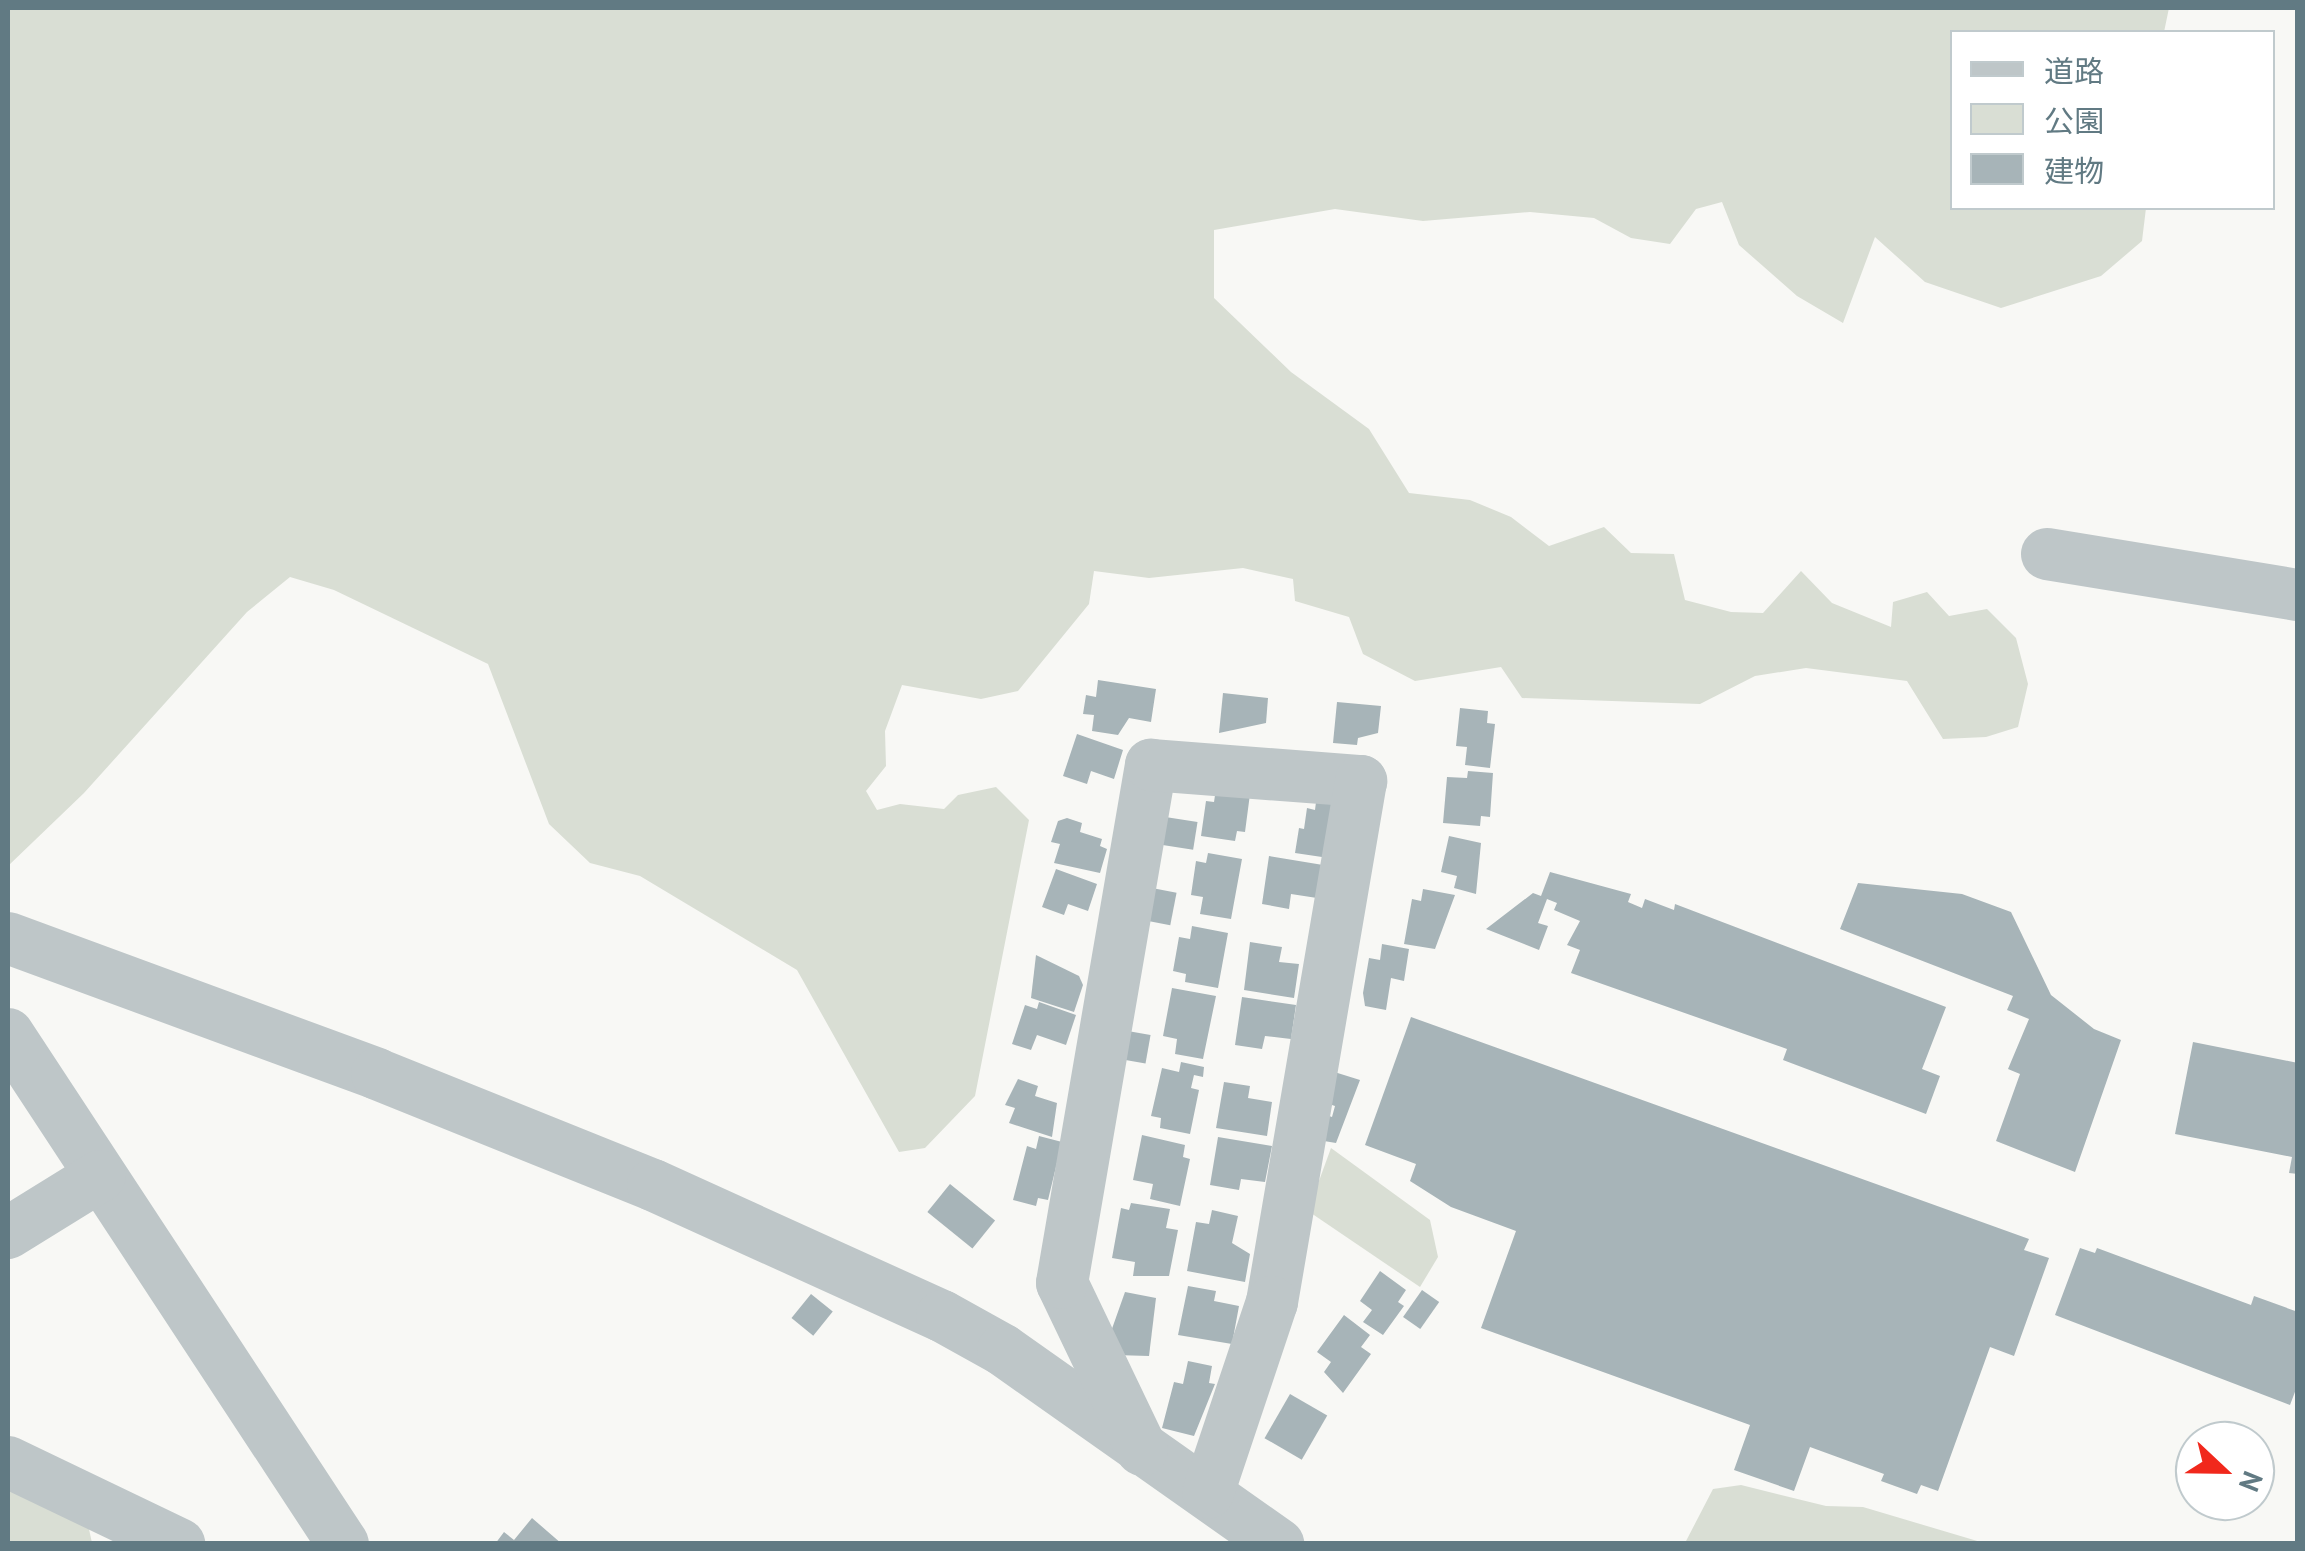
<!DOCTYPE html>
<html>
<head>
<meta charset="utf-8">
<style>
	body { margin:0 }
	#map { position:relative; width:2305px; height:1551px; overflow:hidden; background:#f8f8f5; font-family:"PT Sans","Noto Sans JP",sans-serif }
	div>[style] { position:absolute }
	.green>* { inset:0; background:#d9ded4 }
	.building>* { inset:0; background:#a7b4b8; transform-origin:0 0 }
	.minor>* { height:52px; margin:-26px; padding:0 26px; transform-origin:26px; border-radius:26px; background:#bec6c8 }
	span { translate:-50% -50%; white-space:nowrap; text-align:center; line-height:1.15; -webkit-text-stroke:10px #fff; paint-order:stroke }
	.frame { position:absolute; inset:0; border:10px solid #617a83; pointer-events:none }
	.legend { position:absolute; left:1950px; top:30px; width:325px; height:180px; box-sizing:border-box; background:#fff; border:2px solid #c0cacd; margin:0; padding:12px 18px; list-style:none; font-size:30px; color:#617a83 }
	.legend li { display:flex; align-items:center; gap:20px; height:50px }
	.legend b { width:50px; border:2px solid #c0cacd }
	.north { position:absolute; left:2175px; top:1421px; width:100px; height:100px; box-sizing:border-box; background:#fff; border:2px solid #c0cacd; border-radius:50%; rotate:112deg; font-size:28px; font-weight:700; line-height:40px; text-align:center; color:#617a83 }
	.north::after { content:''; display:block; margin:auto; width:35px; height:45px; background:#f1281c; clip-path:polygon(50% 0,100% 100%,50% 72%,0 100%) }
</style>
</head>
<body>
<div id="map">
	<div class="green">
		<i style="clip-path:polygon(8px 8px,2169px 8px,2164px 32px,1952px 32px,1952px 208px,2146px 208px,2142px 241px,2101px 276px,2001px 308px,1925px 282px,1875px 237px,1843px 323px,1797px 296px,1739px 245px,1722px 202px,1696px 209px,1670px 244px,1631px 238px,1594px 218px,1530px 212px,1423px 221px,1335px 209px,1214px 230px,1214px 298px,1291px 372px,1369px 429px,1409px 493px,1470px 500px,1511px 517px,1549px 546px,1604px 527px,1631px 553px,1674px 554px,1685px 600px,1731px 612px,1763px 613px,1801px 571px,1832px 603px,1891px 627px,1893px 602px,1927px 592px,1949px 616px,1987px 609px,2016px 638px,2028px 684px,2018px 727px,1986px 737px,1943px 739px,1907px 681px,1806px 668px,1755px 676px,1700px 704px,1522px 698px,1501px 667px,1415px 681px,1363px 654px,1349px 617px,1295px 601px,1293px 579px,1243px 568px,1149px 578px,1094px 571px,1089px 604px,1018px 691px,981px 699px,902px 685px,885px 731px,886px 766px,866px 791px,877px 810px,900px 804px,944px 809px,958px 795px,996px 787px,1029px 820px,975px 1096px,925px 1148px,899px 1152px,797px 970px,640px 876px,590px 863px,549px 824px,488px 664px,334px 590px,290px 577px,247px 612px,84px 793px,8px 866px)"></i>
		<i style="clip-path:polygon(1331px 1148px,1430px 1220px,1438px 1257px,1420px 1287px,1308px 1211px)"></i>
		<i style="clip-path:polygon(8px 1441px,85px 1511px,92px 1543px,8px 1543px)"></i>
		<i style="clip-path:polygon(1741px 1485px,1826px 1506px,1863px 1507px,1984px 1543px,1685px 1543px,1713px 1489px)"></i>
	</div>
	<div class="building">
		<i style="clip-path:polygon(1098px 680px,1156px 689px,1151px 722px,1129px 718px,1118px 735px,1092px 731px,1094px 715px,1083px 714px,1086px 695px,1096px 697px)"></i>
		<i style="clip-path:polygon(1223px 693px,1268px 698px,1266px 723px,1219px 733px)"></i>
		<i style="clip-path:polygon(1337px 702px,1381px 706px,1378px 733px,1358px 738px,1357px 745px,1333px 743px)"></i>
		<i style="clip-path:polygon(1460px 708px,1488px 711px,1487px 723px,1495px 724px,1490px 768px,1465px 765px,1467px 747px,1456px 746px)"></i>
		<i style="clip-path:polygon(1077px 734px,1123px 750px,1114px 779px,1091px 771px,1087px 784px,1063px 776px)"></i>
		<i style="clip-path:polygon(1468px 771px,1493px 773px,1490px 817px,1481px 816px,1480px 826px,1443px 823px,1447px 777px,1467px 778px)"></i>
		<i style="clip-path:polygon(1217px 782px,1250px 794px,1245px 832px,1237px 831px,1235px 841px,1201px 836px,1206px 801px,1214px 802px)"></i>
		<i style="clip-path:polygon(1317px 794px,1340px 797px,1322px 857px,1295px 853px,1299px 828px,1304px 829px,1307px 808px,1315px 810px)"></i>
		<i style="left:1159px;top:816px;width:39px;height:28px;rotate:9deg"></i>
		<i style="clip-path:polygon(1067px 818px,1082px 823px,1080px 832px,1102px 839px,1100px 846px,1107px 849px,1100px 873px,1054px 863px,1060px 844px,1051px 842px,1058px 821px)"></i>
		<i style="clip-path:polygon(1449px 836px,1481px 843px,1476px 894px,1454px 888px,1457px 876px,1441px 872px)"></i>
		<i style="clip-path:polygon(1208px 853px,1242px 859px,1231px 919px,1200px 914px,1203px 897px,1191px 895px,1196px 861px,1206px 863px)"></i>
		<i style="clip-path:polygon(1269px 856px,1323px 865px,1317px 898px,1291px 894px,1289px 909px,1262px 904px)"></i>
		<i style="clip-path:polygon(1056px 869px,1097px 884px,1088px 911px,1068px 904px,1064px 915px,1042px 907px)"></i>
		<i style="clip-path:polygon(1550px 872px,1631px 894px,1628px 902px,1642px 908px,1645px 899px,1674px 910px,1675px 904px,1946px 1007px,1922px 1069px,1940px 1076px,1926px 1114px,1783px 1060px,1787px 1049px,1571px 973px,1580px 950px,1567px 945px,1580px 921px,1554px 910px,1557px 903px,1547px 899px,1538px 923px,1548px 926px,1539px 950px,1486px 929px,1533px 893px,1541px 896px)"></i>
		<i style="clip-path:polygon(1858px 883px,1962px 894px,2011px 912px,2051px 995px,2094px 1029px,2121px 1040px,2075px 1172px,1996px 1141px,2020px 1074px,2008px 1069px,2029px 1019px,2007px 1010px,2013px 996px,1840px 929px)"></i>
		<i style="left:1152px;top:888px;width:25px;height:33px;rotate:11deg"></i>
		<i style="clip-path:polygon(1423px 889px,1455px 895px,1435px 949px,1404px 944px,1412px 899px,1421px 901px)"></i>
		<i style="clip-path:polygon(1192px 926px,1228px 933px,1218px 988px,1185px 982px,1186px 974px,1173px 971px,1179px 937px,1190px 939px)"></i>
		<i style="clip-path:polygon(1250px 942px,1282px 947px,1279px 962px,1299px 964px,1294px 998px,1244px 990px)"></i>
		<i style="clip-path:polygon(1382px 944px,1409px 949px,1404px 981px,1391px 978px,1386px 1010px,1365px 1006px,1363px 993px,1369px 958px,1380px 960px)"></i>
		<i style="clip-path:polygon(1036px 955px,1079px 976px,1083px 985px,1074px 1012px,1031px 998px)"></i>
		<i style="clip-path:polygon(1172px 988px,1216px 996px,1203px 1059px,1175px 1054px,1177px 1039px,1163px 1036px)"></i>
		<i style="clip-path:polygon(1242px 997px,1296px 1005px,1291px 1039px,1265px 1036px,1262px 1049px,1235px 1045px)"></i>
		<i style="clip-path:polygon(1039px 1002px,1076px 1015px,1066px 1045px,1037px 1035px,1031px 1050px,1012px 1044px,1025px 1005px,1037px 1009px)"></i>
		<i style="clip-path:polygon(1411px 1017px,2029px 1239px,2024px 1250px,2049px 1258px,2014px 1356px,1990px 1347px,1938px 1491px,1921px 1485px,1917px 1494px,1881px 1481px,1884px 1474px,1810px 1447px,1794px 1491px,1734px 1470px,1750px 1425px,1481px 1328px,1516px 1231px,1451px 1207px,1410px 1181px,1416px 1164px,1365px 1145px)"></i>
		<i style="left:1122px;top:1030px;width:29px;height:29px;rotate:10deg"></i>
		<i style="clip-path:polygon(2193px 1042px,2298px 1063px,2298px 1174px,2289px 1173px,2292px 1157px,2175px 1134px)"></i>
		<i style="clip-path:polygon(1181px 1062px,1204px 1067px,1203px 1077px,1194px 1075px,1191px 1088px,1199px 1090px,1190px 1134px,1160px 1128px,1161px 1118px,1151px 1116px,1162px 1068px,1179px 1072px)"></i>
		<i style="clip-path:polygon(1328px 1070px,1360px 1080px,1336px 1143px,1318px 1140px,1321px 1113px,1332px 1117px,1335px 1106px,1323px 1102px)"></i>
		<i style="clip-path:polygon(1018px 1079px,1038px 1086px,1035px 1096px,1057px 1103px,1052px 1137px,1009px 1123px,1015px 1108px,1005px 1105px)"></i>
		<i style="clip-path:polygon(1224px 1082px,1250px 1086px,1248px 1098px,1272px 1102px,1267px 1136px,1216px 1128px)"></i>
		<i style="clip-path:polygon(1142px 1135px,1185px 1145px,1183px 1157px,1190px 1159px,1180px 1206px,1150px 1199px,1153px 1184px,1133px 1180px)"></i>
		<i style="clip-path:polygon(1039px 1136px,1062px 1142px,1048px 1200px,1038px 1198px,1036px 1206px,1013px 1200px,1027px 1146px,1036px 1149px)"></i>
		<i style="clip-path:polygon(1218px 1137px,1272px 1146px,1265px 1182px,1241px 1179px,1239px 1190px,1210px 1185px)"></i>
		<i style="left:950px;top:1184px;width:58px;height:36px;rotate:39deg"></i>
		<i style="clip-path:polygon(1131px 1203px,1170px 1209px,1166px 1228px,1178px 1230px,1169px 1276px,1133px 1276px,1135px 1262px,1112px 1258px,1121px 1208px,1129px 1210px)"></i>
		<i style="clip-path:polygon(1212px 1210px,1238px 1216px,1232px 1243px,1250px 1254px,1245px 1282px,1187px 1271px,1196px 1222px,1209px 1224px)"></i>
		<i style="clip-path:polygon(2080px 1248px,2095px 1253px,2097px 1248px,2251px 1305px,2254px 1296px,2298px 1312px,2298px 1384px,2290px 1405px,2055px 1315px)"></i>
		<i style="clip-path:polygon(1380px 1271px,1406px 1290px,1398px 1302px,1404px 1306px,1383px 1335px,1363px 1322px,1372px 1310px,1360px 1301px)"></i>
		<i style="clip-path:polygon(1188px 1286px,1216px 1291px,1214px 1301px,1239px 1306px,1232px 1344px,1178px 1335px)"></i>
		<i style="left:1422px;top:1290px;width:21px;height:33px;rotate:35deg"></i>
		<i style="clip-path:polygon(1125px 1292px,1156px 1298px,1149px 1356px,1115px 1355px,1108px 1340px)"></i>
		<i style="left:811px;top:1294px;width:28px;height:31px;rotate:39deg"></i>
		<i style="clip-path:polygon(1344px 1315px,1370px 1335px,1361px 1347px,1371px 1354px,1343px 1393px,1324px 1372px,1331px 1362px,1317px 1352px)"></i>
		<i style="clip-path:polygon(1188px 1361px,1212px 1366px,1209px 1383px,1215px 1384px,1194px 1436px,1162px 1428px,1174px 1382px,1183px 1384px)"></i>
		<i style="left:1290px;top:1394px;width:43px;height:51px;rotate:30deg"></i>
		<i style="clip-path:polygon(532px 1518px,562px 1544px,495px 1544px,504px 1532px,514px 1540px)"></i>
	</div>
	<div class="minor">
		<i style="left:2047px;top:554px;width:254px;rotate:9.3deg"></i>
		<i style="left:8px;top:938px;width:393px;rotate:20.2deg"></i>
		<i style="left:377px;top:1074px;width:297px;rotate:21.9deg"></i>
		<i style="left:653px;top:1185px;width:317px;rotate:24.4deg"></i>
		<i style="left:942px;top:1316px;width:70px;rotate:29.1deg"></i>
		<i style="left:1003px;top:1350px;width:337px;rotate:35.2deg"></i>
		<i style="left:8px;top:1034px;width:610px;rotate:56.7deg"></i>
		<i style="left:8px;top:1233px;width:108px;rotate:-31.8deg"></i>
		<i style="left:1142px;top:1450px;width:185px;rotate:-115.6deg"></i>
		<i style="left:1062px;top:1283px;width:526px;rotate:-80.25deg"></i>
		<i style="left:1151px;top:765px;width:211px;rotate:4.4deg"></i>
		<i style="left:1361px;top:781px;width:529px;rotate:99.69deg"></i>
		<i style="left:1272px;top:1302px;width:201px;rotate:108.5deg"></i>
		<i style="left:8px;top:1462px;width:190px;rotate:25.6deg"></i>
	</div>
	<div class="frame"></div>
	<ul class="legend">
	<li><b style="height:12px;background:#bec6c8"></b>道路</li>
	<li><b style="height:28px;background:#d9ded4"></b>公園</li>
	<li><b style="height:28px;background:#a7b4b8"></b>建物</li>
	</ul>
	<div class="north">N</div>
</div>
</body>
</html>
